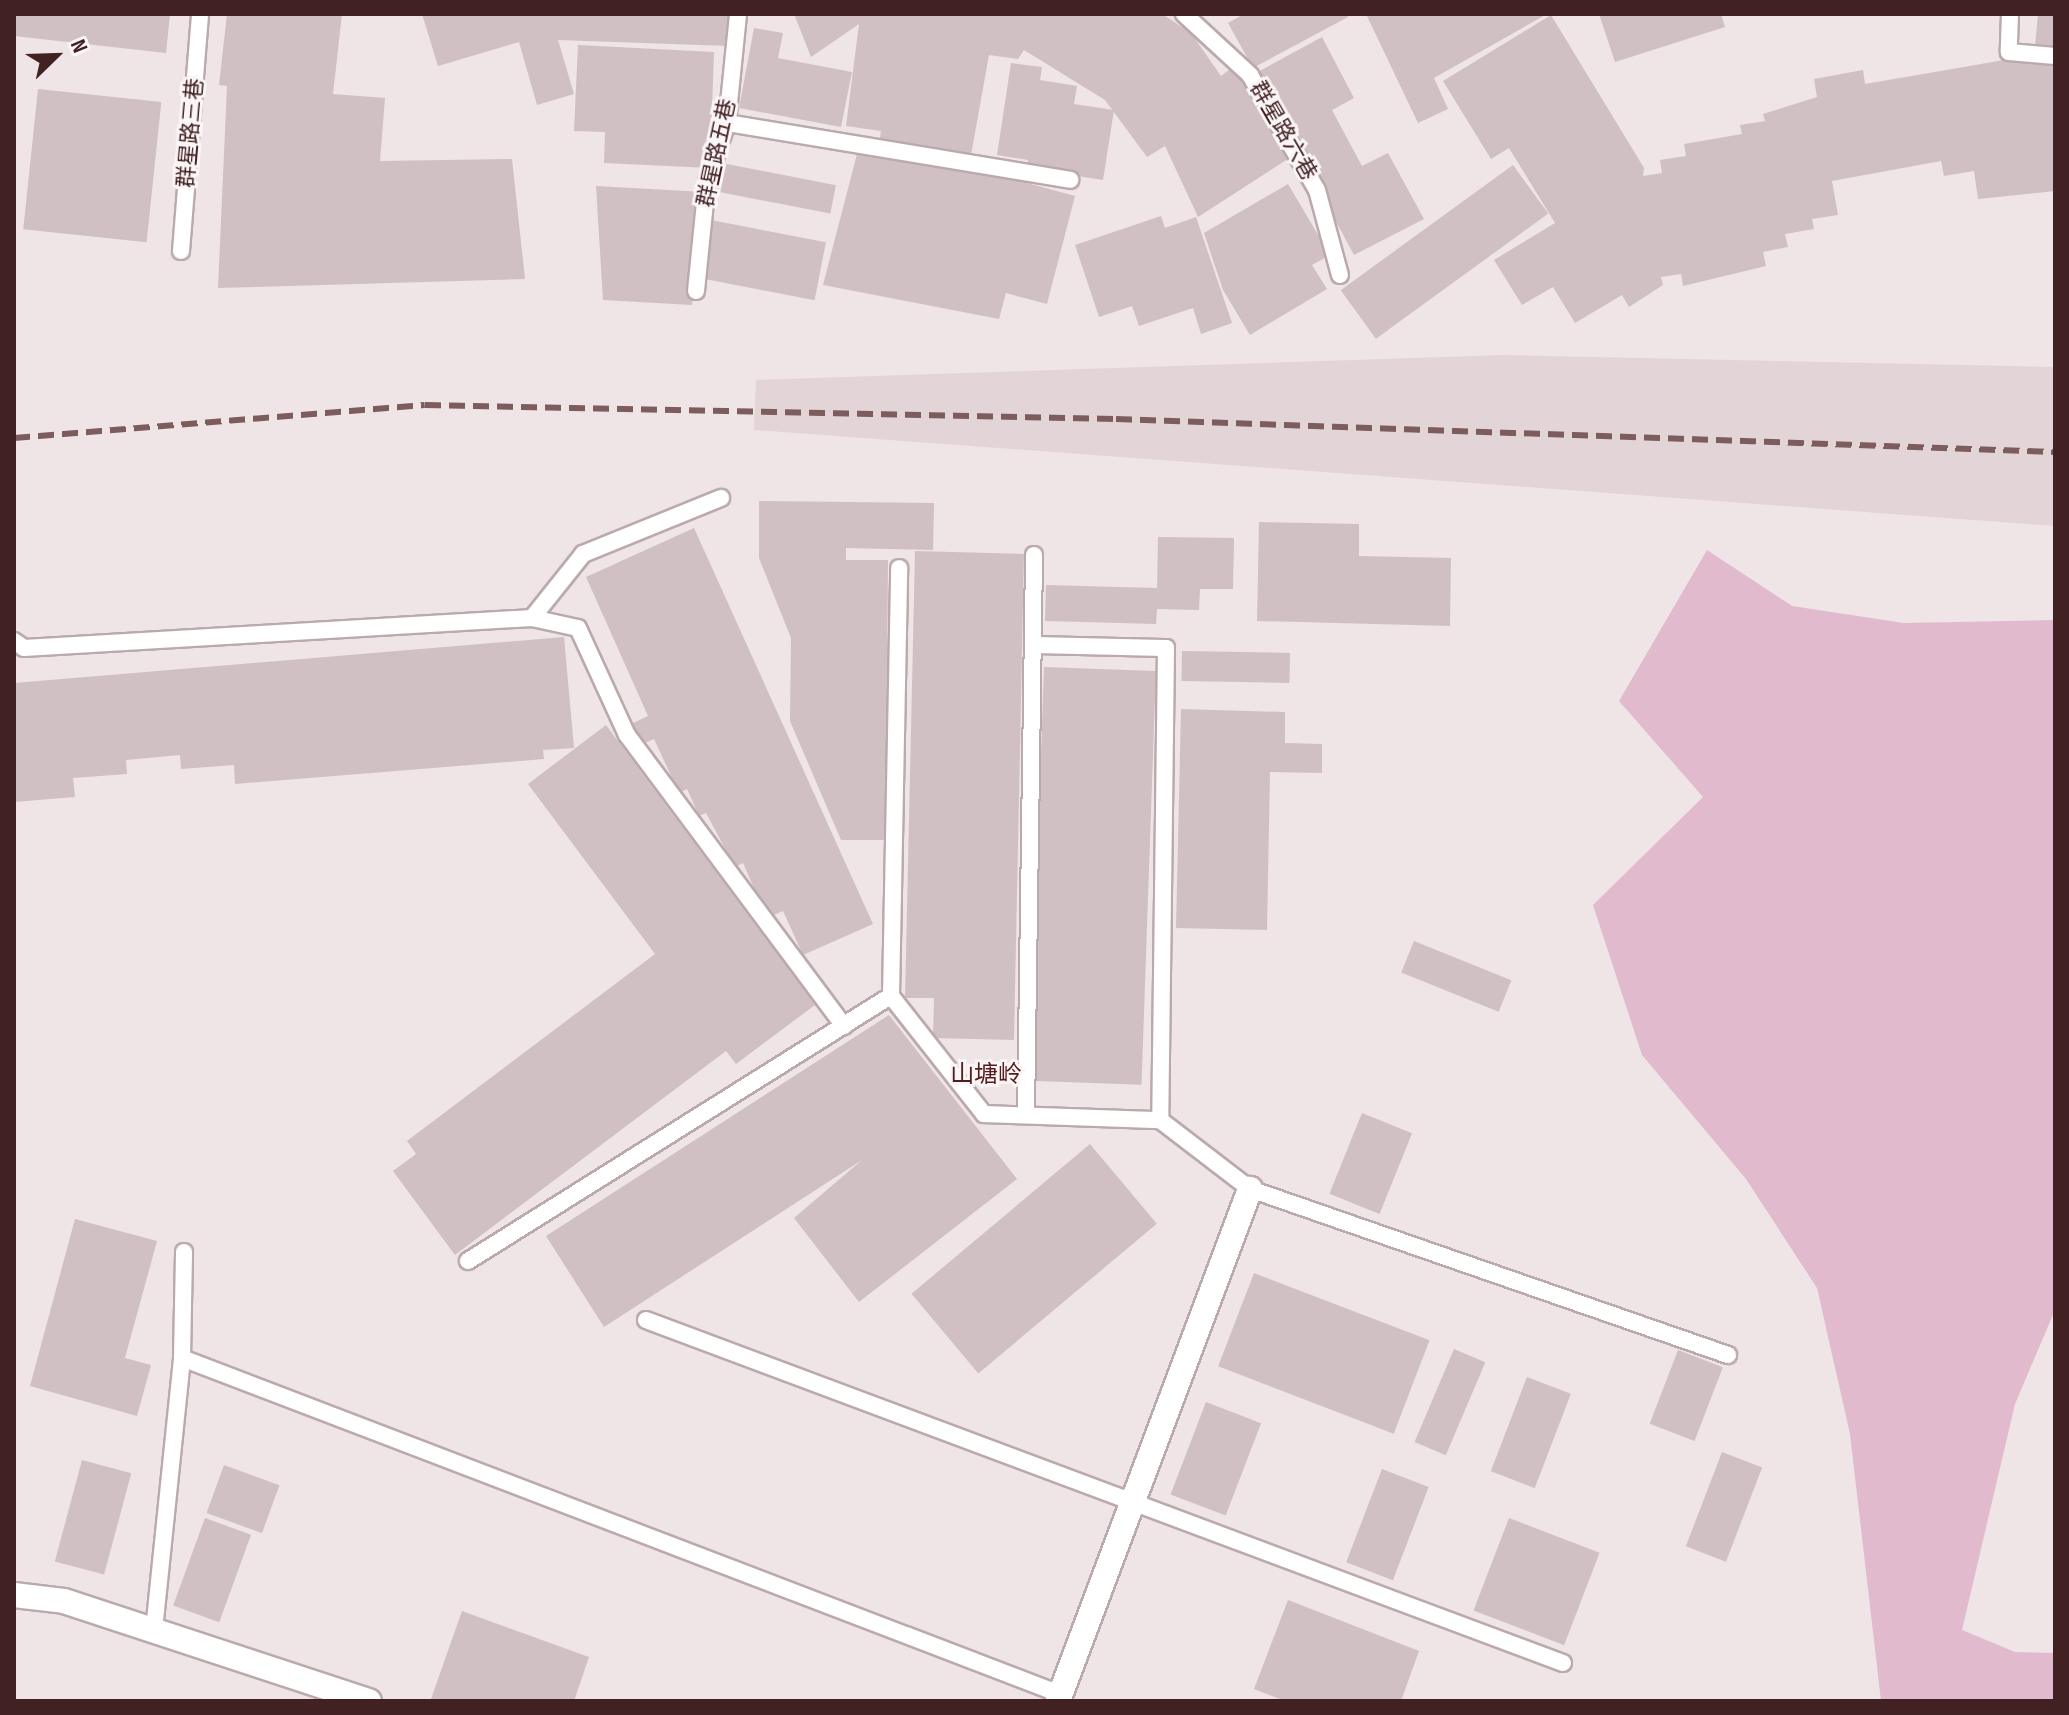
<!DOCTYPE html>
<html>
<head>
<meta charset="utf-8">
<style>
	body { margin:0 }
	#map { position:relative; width:2069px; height:1715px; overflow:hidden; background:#efe4e6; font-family:"Sofia Sans Condensed","Noto Sans SC",sans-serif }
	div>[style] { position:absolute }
	.built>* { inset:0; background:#e3d5d7 }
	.green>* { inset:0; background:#e1bbcd }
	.building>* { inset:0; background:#d0c0c3; transform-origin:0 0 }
	.roads { filter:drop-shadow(2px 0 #bbaaab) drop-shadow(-2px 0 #bbaaab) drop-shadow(0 2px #bbaaab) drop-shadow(0 -2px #bbaaab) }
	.lane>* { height:16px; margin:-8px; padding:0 8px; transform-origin:8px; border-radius:8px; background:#fff }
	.street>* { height:24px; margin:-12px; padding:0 12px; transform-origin:12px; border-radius:12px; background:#fff }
	.rail>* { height:6px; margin-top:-3px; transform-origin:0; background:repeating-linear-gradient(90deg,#7d5c5d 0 16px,transparent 0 24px) }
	span { translate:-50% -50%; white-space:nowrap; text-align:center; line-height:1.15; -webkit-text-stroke:6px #faf5f6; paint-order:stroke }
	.street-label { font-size:22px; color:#422122 }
	.neighbourhood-label { font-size:24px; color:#561c1b }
	.frame { position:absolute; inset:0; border:16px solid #422122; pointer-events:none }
	.north { position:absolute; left:16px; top:16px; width:80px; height:80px; -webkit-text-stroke:6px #faf5f6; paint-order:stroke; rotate:67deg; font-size:22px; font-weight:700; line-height:32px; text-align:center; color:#422122 }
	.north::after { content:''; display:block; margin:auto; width:28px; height:36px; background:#422122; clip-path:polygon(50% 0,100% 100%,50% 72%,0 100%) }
</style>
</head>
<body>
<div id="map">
	<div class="built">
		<i style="clip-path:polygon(1503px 355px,2055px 367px,2055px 526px,754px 430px,756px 380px)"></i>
	</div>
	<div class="green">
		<i style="clip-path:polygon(1707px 550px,1792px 606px,1904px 623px,2055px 620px,2055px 1310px,2015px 1404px,1962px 1630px,2015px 1652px,2055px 1653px,2055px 1701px,1881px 1701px,1850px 1434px,1817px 1288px,1746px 1179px,1642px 1055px,1593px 905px,1703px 797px,1619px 701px)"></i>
	</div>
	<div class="building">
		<i style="clip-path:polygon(14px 14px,170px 14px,166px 53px,14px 36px)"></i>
		<i style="clip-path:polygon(227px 14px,342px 14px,333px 94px,385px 98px,380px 161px,512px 159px,525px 279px,218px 288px,227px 86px,219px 85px)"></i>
		<i style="clip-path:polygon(422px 14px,730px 14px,729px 46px,558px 40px,574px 94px,537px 105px,519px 42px,438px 66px)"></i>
		<i style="clip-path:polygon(794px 14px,1162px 14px,1191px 33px,1221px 76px,1233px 67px,1291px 157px,1198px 217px,1165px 146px,1147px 157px,1105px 100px,1024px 50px,1018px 59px,989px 55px,971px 155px,879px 143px,881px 131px,846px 126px,859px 24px,811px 57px)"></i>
		<i style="clip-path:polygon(1244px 14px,1346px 14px,1348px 17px,1253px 68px,1228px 23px)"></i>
		<i style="clip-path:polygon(1366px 14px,1547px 14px,1434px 78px,1448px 109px,1418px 123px)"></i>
		<i style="clip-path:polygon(1599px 14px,1721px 14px,1725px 27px,1615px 62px)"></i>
		<i style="clip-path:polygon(2038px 14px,2055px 14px,2055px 48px,2035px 46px)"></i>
		<i style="clip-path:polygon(1551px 15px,1644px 168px,1643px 176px,1662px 173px,1660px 160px,1686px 156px,1684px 144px,1742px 134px,1740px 125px,1765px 121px,1763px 114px,1817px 97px,1814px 79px,1863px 70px,1865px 84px,2010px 59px,2055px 63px,2055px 191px,1978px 199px,1974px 171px,1944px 176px,1941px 161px,1832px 181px,1838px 215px,1812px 219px,1814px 229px,1785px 234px,1788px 247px,1763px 252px,1766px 266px,1683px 286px,1681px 274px,1661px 277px,1663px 285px,1629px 307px,1622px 295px,1575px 323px,1553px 287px,1522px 305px,1494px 260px,1555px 223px,1509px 148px,1491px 159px,1443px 81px)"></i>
		<i style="clip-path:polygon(754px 28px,783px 33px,778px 58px,852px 72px,841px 127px,739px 108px)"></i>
		<i style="clip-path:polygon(1322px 37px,1354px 98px,1332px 110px,1362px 166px,1388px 153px,1424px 219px,1354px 255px,1256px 73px)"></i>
		<i style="clip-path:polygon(578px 45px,714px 52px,710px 168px,604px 163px,605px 132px,574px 131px)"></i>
		<i style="clip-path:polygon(1011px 63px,1042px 67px,1040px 80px,1077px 86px,1074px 104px,1114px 110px,1103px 180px,1027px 168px,1028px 160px,997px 155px)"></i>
		<i style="left:38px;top:89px;width:124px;height:141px;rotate:6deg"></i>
		<i style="clip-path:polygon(857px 154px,969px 173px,971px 168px,1075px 196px,1047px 304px,1006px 293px,999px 319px,823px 285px)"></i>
		<i style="left:722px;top:163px;width:116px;height:29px;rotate:11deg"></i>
		<i style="left:1513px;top:165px;width:60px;height:213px;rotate:54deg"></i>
		<i style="clip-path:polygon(1288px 184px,1330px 255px,1312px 265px,1327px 289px,1250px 335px,1223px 290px,1204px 233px)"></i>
		<i style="clip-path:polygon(596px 186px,704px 192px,692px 305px,603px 300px)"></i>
		<i style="clip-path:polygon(1161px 216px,1165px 228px,1196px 217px,1232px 323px,1201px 334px,1193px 308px,1139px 326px,1132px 306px,1099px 317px,1075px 245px)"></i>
		<i style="left:711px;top:220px;width:117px;height:59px;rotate:11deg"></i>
		<i style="clip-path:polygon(759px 501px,934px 503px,933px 550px,846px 548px,846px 560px,888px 560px,886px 840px,841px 840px,790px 721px,791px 638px,759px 558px)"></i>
		<i style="clip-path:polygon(1259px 522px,1359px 524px,1359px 556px,1451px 558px,1450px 626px,1257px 621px)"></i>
		<i style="clip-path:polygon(694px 528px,873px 924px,803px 955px,783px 911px,767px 918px,743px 863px,735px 867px,706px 813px,699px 816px,687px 789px,679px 793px,654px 739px,640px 745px,631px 724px,648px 716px,586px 577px)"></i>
		<i style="clip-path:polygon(1158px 537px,1234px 538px,1233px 589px,1200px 589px,1199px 610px,1157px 609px,1156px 624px,1045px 621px,1046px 585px,1157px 588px)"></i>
		<i style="clip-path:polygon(915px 551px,1024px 554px,1014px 1040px,933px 1038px,934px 998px,905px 998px)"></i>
		<i style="clip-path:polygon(564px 637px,574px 748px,543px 750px,544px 759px,235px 784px,234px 765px,181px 769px,180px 755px,126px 760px,127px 774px,73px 778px,75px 797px,14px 802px,14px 683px)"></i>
		<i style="left:1182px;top:651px;width:108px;height:30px;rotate:1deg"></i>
		<i style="left:1044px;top:667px;width:112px;height:414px;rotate:2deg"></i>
		<i style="clip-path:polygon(1181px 709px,1285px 712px,1285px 743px,1322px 744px,1322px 773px,1270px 772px,1267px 930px,1176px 928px)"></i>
		<i style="clip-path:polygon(606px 725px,815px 1005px,736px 1064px,726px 1051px,455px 1255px,393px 1171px,416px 1154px,407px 1141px,655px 954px,528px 784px)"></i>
		<i style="left:1414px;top:941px;width:105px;height:34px;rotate:22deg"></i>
		<i style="clip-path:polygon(889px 1015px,1017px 1179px,859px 1302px,794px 1218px,862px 1160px,604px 1327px,546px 1236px)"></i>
		<i style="left:1362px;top:1113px;width:54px;height:87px;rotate:22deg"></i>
		<i style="left:1090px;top:1144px;width:104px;height:233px;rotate:50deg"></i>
		<i style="clip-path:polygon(75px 1219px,157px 1241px,125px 1358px,151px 1365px,137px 1416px,30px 1386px)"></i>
		<i style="left:1254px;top:1273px;width:188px;height:100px;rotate:21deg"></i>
		<i style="left:1454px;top:1349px;width:34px;height:101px;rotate:23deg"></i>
		<i style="left:1678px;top:1350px;width:48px;height:79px;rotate:21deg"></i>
		<i style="left:1527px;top:1377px;width:47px;height:101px;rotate:21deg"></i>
		<i style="left:1206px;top:1402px;width:59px;height:99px;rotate:21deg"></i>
		<i style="left:1722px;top:1452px;width:43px;height:101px;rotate:21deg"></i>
		<i style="left:82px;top:1460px;width:51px;height:105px;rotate:15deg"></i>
		<i style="left:224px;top:1465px;width:59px;height:51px;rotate:20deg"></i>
		<i style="left:1382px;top:1469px;width:50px;height:100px;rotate:21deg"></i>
		<i style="left:205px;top:1518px;width:49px;height:93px;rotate:20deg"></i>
		<i style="left:1509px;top:1518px;width:97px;height:99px;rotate:21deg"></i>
		<i style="clip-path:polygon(1288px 1600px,1419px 1651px,1401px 1701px,1285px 1701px,1254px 1689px)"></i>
		<i style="clip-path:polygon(462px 1611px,589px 1657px,574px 1701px,431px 1699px)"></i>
	</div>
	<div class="roads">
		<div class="lane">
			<i style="left:1184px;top:14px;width:90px;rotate:42.7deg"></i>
			<i style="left:1250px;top:75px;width:133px;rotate:59.8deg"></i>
			<i style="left:1317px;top:190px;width:88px;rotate:74.9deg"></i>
			<i style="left:2010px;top:14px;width:38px;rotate:92deg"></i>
			<i style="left:2009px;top:52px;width:46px;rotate:5deg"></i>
			<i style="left:727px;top:123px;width:348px;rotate:9.4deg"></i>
			<i style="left:181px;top:251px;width:238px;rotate:-85.4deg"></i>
			<i style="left:696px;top:291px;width:110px;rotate:-84.2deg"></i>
			<i style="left:707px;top:182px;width:62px;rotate:-71.3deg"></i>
			<i style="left:727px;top:123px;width:110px;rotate:-84.2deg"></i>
			<i style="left:532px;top:618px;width:47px;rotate:12.3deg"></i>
			<i style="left:578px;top:628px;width:118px;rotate:65.4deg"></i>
			<i style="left:627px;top:735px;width:363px;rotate:53.3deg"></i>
			<i style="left:14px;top:641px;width:12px;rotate:35deg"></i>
			<i style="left:24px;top:648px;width:509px;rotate:-3.38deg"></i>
			<i style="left:532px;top:618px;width:82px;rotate:-51.4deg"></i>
			<i style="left:583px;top:554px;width:149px;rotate:-22.1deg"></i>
			<i style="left:1033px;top:645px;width:133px;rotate:1.3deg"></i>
			<i style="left:1166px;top:648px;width:472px;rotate:90.7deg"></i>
			<i style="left:891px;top:996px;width:150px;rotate:51.8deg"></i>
			<i style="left:984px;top:1114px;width:176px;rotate:2deg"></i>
			<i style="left:1160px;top:1120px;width:113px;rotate:37.5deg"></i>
			<i style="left:1250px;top:1189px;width:506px;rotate:19.15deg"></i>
			<i style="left:1026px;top:1115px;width:560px;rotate:-89.18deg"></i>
			<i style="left:468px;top:1261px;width:499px;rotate:-32.1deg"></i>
			<i style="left:891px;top:996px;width:428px;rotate:-88.9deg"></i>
			<i style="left:646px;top:1320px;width:979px;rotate:20.51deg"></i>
			<i style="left:182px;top:1358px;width:940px;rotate:20.94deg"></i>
			<i style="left:154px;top:1630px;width:273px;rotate:-84.1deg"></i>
			<i style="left:182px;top:1358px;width:106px;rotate:-88.9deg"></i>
		</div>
		<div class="street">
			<i style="left:14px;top:1595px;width:50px;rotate:6.8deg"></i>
			<i style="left:64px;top:1601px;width:321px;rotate:18.2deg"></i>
			<i style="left:1058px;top:1701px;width:547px;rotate:-69.44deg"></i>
		</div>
	</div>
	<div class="rail">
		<i style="left:14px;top:438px;width:412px;rotate:-4.6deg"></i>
		<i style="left:425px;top:405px;width:691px;rotate:1.16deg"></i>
		<i style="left:1116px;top:419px;width:940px;rotate:2.01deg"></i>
	</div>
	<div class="street-label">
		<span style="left:1283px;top:131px;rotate:60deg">群星路六巷</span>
		<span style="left:191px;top:133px;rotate:-85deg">群星路三巷</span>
		<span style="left:717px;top:153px;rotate:-78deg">群星路五巷</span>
	</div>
	<div class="neighbourhood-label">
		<span style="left:986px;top:1075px">山塘岭</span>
	</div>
	<div class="frame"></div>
	<div class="north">N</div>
</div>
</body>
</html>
